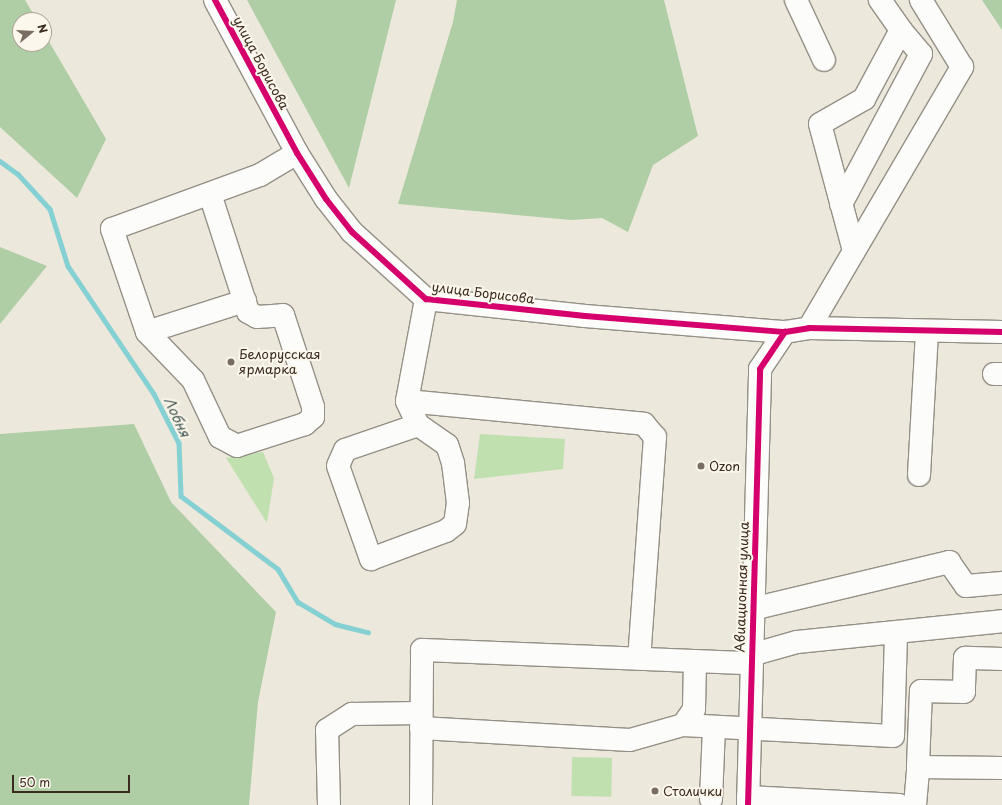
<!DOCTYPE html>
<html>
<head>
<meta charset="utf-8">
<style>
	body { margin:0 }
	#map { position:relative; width:1002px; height:805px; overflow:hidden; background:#ece8db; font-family:"Playpen Sans",sans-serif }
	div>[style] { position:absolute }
	.green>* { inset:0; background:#c1e0b0; transform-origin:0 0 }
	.forest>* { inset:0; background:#b0cea5 }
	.stream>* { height:4.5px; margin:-2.25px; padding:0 2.25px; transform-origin:2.25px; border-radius:2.25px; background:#84d0d3 }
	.roads { filter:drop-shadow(1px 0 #959087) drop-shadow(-1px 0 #959087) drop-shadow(0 1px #959087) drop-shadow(0 -1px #959087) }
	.minor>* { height:22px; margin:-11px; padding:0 11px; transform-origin:11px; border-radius:11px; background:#fcfcfa }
	.cycleway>* { height:6px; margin:-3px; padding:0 3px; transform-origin:3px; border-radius:3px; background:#d6006c }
	.dots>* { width:11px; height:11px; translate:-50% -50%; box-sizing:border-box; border:2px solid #fbf7ec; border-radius:50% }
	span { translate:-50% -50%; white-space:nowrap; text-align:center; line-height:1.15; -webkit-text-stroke:4px #fbf7ec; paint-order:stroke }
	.street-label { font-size:13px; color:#3b2a1e }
	.poi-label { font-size:13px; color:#3b2a1e }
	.left { translate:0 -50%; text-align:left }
	.water-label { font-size:14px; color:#445853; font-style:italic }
	.north { position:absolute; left:12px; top:12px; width:40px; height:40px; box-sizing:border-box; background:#fbf7ec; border:1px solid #aea59a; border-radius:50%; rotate:72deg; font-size:11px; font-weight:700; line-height:16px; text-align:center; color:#3b2a1e }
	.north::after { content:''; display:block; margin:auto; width:14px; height:18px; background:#796c60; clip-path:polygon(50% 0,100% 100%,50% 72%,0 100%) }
	.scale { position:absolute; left:12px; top:775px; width:118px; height:18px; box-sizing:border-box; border:2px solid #3b2a1e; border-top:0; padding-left:5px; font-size:12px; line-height:14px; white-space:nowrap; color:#3b2a1e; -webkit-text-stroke:3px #fbf7ec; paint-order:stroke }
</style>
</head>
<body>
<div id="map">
	<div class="green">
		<i style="clip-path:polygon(480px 434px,565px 439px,563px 469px,474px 479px)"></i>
		<i style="clip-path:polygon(263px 452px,274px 478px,267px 523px,226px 458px)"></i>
		<i style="left:572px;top:757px;width:40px;height:39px;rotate:1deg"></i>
	</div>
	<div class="forest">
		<i style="clip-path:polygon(0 0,25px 0,37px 20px,20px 20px,20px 44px,44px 44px,44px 33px,106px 139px,77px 198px,0 127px)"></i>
		<i style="clip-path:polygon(247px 0,396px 0,349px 188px)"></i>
		<i style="clip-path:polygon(457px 0,664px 0,698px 136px,653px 165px,628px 232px,602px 218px,571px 220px,398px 204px,453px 22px)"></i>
		<i style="clip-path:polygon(982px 0,1002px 0,1002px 30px)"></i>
		<i style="clip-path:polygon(0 247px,47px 266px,0 324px)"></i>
		<i style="clip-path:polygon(134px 424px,171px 502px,276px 612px,258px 702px,249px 805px,0 805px,0 434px)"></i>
	</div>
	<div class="stream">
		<i style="left:0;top:161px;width:22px;rotate:36deg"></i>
		<i style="left:18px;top:174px;width:47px;rotate:47.6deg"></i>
		<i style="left:50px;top:209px;width:60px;rotate:72.5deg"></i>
		<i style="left:68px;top:266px;width:154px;rotate:56.1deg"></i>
		<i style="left:154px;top:394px;width:55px;rotate:63deg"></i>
		<i style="left:179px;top:443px;width:53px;rotate:87.8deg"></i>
		<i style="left:181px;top:496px;width:121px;rotate:37deg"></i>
		<i style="left:278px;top:569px;width:39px;rotate:59deg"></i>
		<i style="left:298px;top:602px;width:43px;rotate:30.7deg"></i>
		<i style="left:335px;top:624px;width:34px;rotate:14deg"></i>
	</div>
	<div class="roads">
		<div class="minor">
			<i style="left:215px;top:0;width:174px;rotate:61.8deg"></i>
			<i style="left:297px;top:153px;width:54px;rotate:57.8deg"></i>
			<i style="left:326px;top:199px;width:42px;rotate:51.8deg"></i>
			<i style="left:352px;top:232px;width:100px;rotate:42.2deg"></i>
			<i style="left:426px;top:299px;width:160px;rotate:6.1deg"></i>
			<i style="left:585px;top:316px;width:201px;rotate:4.6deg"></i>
			<i style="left:796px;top:0;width:66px;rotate:65deg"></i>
			<i style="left:210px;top:194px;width:124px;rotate:72.1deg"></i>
			<i style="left:248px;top:312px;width:10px;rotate:29deg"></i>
			<i style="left:257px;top:317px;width:26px;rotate:-4deg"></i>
			<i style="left:283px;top:315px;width:97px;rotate:71.9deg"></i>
			<i style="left:313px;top:407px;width:10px;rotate:90deg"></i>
			<i style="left:313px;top:417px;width:11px;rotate:139deg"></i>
			<i style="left:305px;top:424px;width:71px;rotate:162.1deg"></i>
			<i style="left:237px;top:446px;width:19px;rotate:-152deg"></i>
			<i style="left:220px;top:437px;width:63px;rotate:-115.3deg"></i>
			<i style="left:193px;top:380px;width:66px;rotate:-133.8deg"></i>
			<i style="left:147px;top:332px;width:109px;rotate:-108.8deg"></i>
			<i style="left:112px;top:229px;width:158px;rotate:-20deg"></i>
			<i style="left:260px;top:175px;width:43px;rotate:-30.7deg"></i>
			<i style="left:841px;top:204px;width:170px;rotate:-61.9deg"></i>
			<i style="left:921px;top:54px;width:31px;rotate:-130deg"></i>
			<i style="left:854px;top:251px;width:131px;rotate:-105deg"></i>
			<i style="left:820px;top:124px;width:51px;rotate:-29.6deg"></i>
			<i style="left:864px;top:99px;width:78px;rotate:-61.8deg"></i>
			<i style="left:901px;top:30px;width:37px;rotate:-125deg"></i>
			<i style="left:809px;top:328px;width:303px;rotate:-59.6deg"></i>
			<i style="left:962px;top:67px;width:79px;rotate:-121.5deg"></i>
			<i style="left:147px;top:332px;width:103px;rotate:-17.6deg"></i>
			<i style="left:994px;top:374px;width:8px"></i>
			<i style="left:407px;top:401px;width:238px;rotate:5.5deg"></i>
			<i style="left:644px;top:424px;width:17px;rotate:50deg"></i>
			<i style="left:655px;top:437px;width:222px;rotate:94.1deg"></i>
			<i style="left:418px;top:425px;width:77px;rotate:161.1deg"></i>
			<i style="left:345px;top:450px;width:17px;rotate:114deg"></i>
			<i style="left:338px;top:466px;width:99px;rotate:70.5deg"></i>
			<i style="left:371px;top:559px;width:80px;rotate:-20.5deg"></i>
			<i style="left:446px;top:531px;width:11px;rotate:-38deg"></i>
			<i style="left:455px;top:524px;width:21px;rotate:-82deg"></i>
			<i style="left:458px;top:503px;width:40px;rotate:-97.1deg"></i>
			<i style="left:453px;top:463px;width:19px;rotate:-108deg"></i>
			<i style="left:447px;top:445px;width:35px;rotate:-145deg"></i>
			<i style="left:418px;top:425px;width:26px;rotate:-115deg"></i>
			<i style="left:407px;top:401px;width:104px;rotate:-79.4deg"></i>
			<i style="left:919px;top:475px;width:143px;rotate:-86.8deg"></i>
			<i style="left:752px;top:609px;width:203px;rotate:-13.4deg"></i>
			<i style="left:949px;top:562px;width:29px;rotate:55deg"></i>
			<i style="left:966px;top:586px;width:36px;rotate:-5deg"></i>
			<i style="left:751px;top:655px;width:48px;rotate:-15.8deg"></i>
			<i style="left:797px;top:642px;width:206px;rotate:-5.8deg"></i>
			<i style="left:1002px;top:659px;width:37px;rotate:-178deg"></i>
			<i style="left:965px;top:658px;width:34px;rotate:92deg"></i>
			<i style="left:964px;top:692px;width:43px;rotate:-178.7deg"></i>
			<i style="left:921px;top:691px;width:76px;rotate:92.3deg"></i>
			<i style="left:918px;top:767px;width:84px;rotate:0.7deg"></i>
			<i style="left:683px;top:725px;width:19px;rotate:-55deg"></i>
			<i style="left:694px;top:709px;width:48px;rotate:-88.8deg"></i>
			<i style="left:421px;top:728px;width:209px;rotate:3.3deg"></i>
			<i style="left:630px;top:740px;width:55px;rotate:-15.8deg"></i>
			<i style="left:683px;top:725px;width:210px;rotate:3deg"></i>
			<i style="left:893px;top:736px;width:103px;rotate:-88.3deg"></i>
			<i style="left:748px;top:797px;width:151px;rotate:3deg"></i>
			<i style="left:711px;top:799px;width:72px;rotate:-87.6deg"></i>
			<i style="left:329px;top:805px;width:75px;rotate:-91.5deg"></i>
			<i style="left:327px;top:730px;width:30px;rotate:-33deg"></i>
			<i style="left:352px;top:714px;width:69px;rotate:-0.8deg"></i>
			<i style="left:421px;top:805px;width:155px;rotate:-89.6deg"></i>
			<i style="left:422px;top:650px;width:329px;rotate:2.3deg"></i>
			<i style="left:748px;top:805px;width:436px;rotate:-88.4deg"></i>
			<i style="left:760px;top:369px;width:45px;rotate:-56deg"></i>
			<i style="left:785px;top:332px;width:24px;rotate:-9deg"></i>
			<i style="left:809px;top:328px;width:193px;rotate:1.2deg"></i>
			<i style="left:915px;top:805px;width:38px;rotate:-85deg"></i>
		</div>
	</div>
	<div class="cycleway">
		<i style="left:215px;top:0;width:174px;rotate:61.8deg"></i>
		<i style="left:297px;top:153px;width:54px;rotate:57.8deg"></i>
		<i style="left:326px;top:199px;width:42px;rotate:51.8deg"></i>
		<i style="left:352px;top:232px;width:100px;rotate:42.2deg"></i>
		<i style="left:426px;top:299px;width:160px;rotate:6.1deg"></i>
		<i style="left:585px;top:316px;width:201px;rotate:4.6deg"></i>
		<i style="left:748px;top:805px;width:436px;rotate:-88.4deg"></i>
		<i style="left:760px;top:369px;width:45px;rotate:-56deg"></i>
		<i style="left:785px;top:332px;width:24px;rotate:-9deg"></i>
		<i style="left:809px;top:328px;width:193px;rotate:1.2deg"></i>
	</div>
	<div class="dots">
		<i style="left:231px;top:362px;background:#796c60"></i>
		<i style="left:701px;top:466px;background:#796c60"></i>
		<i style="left:655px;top:791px;background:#796c60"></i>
	</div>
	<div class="street-label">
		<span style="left:261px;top:63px;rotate:62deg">улица Борисова</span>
		<span style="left:483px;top:293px;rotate:7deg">улица Борисова</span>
		<span style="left:742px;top:587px;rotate:-88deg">Авиационная улица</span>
	</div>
	<div class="poi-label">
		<span class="left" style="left:239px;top:362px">Белорусская<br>ярмарка</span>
		<span class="left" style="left:709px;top:466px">Ozon</span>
		<span class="left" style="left:663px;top:791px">Столички</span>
	</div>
	<div class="water-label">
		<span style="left:177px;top:417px;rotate:65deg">Лобня</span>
	</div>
	<div class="north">N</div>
	<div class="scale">50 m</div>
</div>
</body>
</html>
